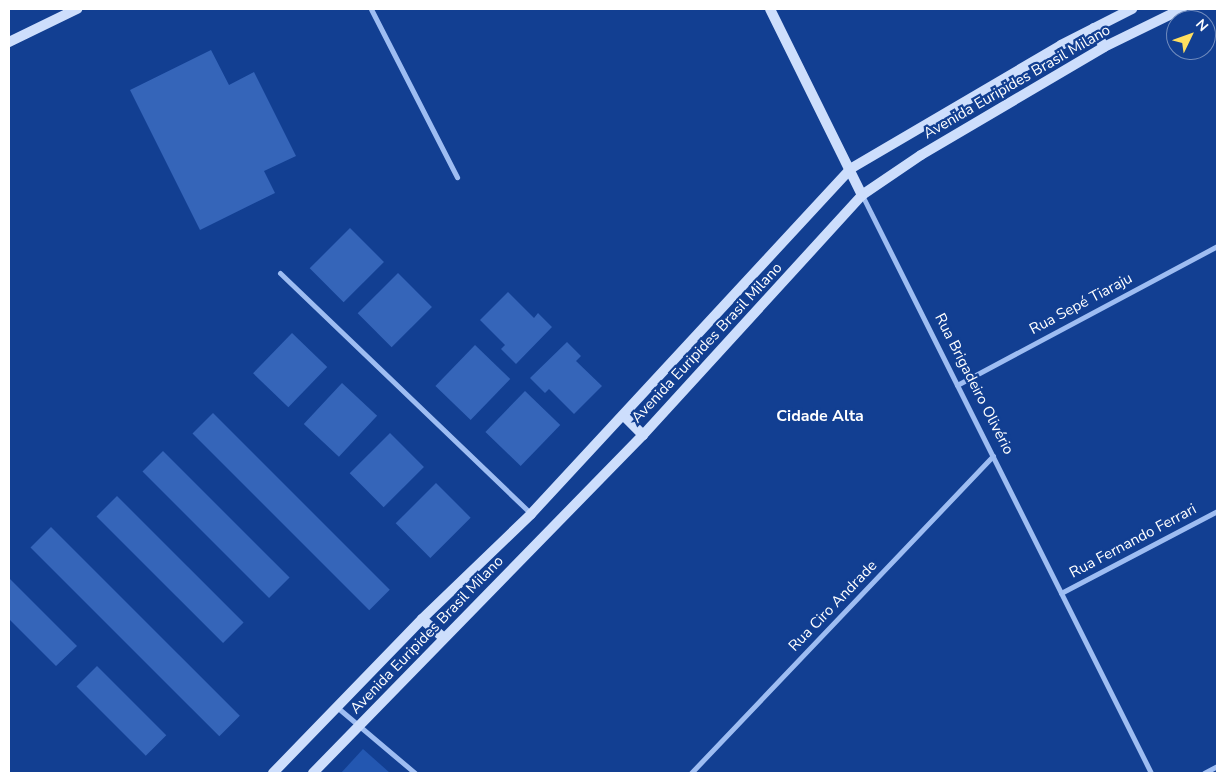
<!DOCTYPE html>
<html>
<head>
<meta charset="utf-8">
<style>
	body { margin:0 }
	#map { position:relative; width:1226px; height:782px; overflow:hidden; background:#123f92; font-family:"Nunito Sans",sans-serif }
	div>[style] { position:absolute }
	.green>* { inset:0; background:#2357b1 }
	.building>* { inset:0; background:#3565b9; transform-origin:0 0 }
	.street>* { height:5px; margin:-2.5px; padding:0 2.5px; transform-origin:2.5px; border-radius:2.5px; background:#9ebdf2 }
	.secondary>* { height:10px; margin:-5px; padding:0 5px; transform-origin:5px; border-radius:5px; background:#cddefc }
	span { translate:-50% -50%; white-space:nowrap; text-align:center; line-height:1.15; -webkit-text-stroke:4.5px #123f92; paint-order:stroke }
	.street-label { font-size:15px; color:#fff }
	.neighbourhood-label { font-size:16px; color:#fff; font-weight:700 }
	.frame { position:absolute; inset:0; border:10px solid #fff; pointer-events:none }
	.north { position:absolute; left:1166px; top:10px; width:50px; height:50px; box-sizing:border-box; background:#123f92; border:1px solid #718cbe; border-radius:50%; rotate:48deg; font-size:14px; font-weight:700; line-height:20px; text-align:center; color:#fff }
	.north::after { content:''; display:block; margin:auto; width:18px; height:22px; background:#ffdf60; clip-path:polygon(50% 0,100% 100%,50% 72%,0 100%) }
</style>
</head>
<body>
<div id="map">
	<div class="green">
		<i style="clip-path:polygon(363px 749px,390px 773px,341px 773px)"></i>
	</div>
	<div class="building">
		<i style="clip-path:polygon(211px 50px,229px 85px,254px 72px,296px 156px,264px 171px,275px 193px,200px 230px,130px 90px)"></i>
		<i style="left:350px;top:228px;width:48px;height:57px;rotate:45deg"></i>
		<i style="left:398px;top:273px;width:48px;height:57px;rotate:45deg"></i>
		<i style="clip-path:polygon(508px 292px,534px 318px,538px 313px,552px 327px,516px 364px,501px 349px,505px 345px,480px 320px)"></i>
		<i style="left:292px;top:333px;width:49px;height:56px;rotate:44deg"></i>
		<i style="clip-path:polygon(567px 342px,581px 356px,576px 361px,602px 386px,574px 414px,549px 389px,545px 393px,530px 378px)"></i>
		<i style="left:475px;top:345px;width:49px;height:57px;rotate:44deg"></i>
		<i style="left:342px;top:383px;width:48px;height:56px;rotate:43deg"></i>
		<i style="left:525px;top:391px;width:49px;height:57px;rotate:44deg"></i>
		<i style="left:213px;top:413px;width:250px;height:29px;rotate:45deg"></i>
		<i style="left:390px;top:433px;width:48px;height:57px;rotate:45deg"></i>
		<i style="left:163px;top:451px;width:179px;height:29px;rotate:45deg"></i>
		<i style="left:436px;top:483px;width:49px;height:57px;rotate:45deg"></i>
		<i style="left:117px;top:496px;width:179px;height:29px;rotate:45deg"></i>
		<i style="left:51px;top:527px;width:267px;height:29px;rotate:45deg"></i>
		<i style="clip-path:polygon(9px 578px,77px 646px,56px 666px,9px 619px)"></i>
		<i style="left:97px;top:666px;width:98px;height:29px;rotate:45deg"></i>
	</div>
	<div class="street">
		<i style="left:371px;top:9px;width:189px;rotate:62.9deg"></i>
		<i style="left:862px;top:195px;width:646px;rotate:63.43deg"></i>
		<i style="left:280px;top:273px;width:348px;rotate:43.8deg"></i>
		<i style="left:957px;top:385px;width:295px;rotate:-28.1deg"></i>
		<i style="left:1061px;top:593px;width:176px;rotate:-27.7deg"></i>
		<i style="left:338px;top:708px;width:101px;rotate:40.2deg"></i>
		<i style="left:691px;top:773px;width:438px;rotate:-46.4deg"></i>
		<i style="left:1204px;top:773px;width:15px;rotate:-28deg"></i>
	</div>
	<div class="secondary">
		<i style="left:770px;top:9px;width:208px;rotate:63.7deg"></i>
		<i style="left:1094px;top:28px;width:21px;rotate:62deg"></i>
		<i style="left:9px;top:42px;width:76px;rotate:-25.9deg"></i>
		<i style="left:624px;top:416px;width:27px;rotate:45deg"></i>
		<i style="left:422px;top:619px;width:28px;rotate:41deg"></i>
		<i style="left:273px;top:773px;width:214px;rotate:-45.9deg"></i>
		<i style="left:422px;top:619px;width:151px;rotate:-43.9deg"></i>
		<i style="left:531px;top:514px;width:470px;rotate:-47.2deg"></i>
		<i style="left:850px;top:169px;width:245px;rotate:-30.4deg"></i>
		<i style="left:1061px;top:45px;width:80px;rotate:-26.9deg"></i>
		<i style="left:313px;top:773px;width:472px;rotate:-45.7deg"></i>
		<i style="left:643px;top:435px;width:325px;rotate:-47.6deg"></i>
		<i style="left:862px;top:195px;width:71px;rotate:-34.1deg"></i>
		<i style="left:921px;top:155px;width:212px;rotate:-30.5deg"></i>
		<i style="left:1104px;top:47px;width:87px;rotate:-26deg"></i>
	</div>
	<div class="street-label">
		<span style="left:1017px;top:82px;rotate:-30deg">Avenida Euripides Brasil Milano</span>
		<span style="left:1081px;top:304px;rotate:-28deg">Rua Sepé Tiaraju</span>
		<span style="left:707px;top:343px;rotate:-47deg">Avenida Euripides Brasil Milano</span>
		<span style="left:974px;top:384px;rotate:63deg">Rua Brigadeiro Olivério</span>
		<span style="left:1133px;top:541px;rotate:-28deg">Rua Fernando Ferrari</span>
		<span style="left:833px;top:606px;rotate:-46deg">Rua Ciro Andrade</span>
		<span style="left:427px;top:635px;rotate:-46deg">Avenida Euripides Brasil Milano</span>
	</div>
	<div class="neighbourhood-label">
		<span style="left:820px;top:416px">Cidade Alta</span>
	</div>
	<div class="frame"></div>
	<div class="north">N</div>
</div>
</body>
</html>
